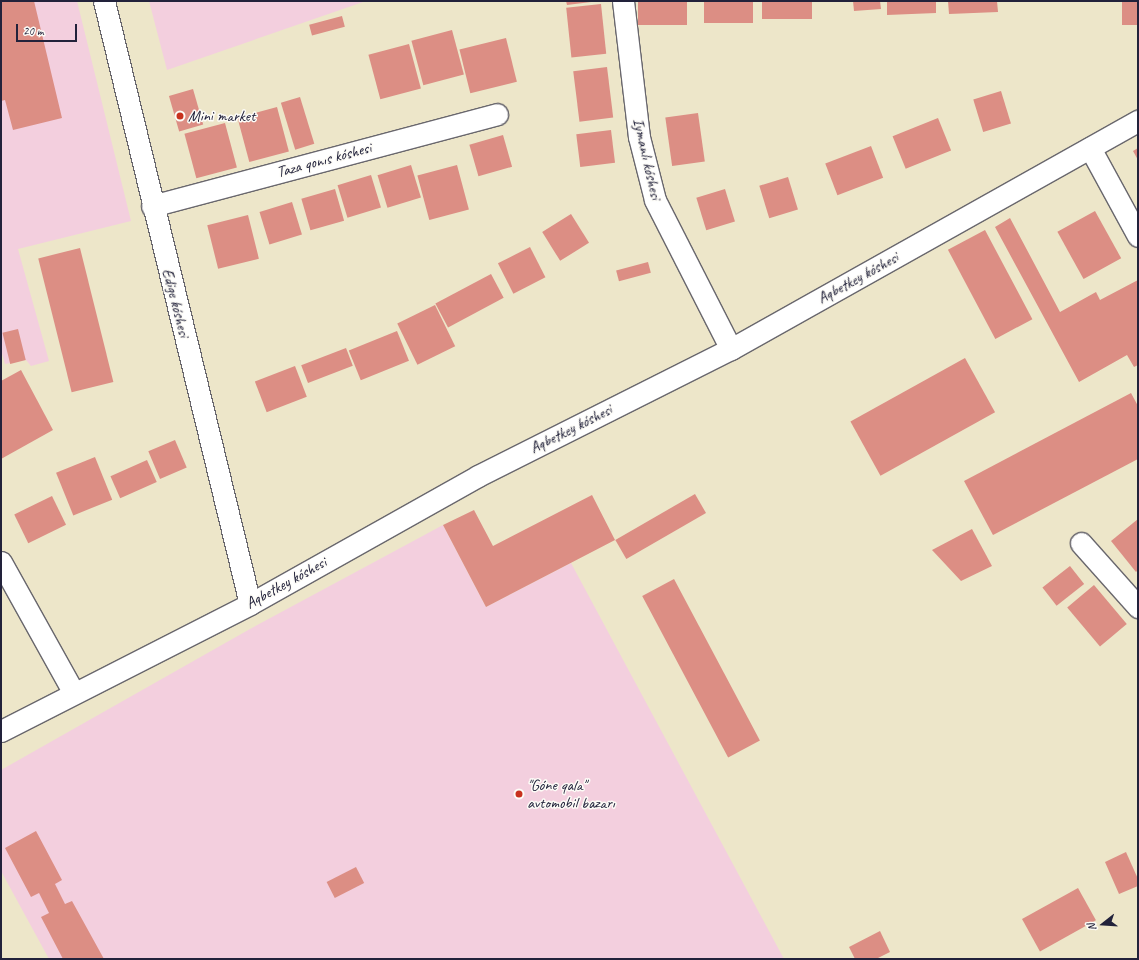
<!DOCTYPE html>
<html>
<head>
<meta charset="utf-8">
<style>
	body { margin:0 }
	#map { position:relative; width:1139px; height:960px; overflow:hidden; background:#ede6c9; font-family:Caveat,sans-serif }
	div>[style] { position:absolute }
	.built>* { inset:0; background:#f3cfde }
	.building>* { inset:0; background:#dc8e84; transform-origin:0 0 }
	.roads { filter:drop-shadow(1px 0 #69676d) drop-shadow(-1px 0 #69676d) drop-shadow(0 1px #69676d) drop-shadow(0 -1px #69676d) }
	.minor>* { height:21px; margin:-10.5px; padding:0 10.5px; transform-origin:10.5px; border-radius:10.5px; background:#fff }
	.dots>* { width:11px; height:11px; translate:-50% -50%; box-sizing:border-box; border:2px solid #fdfcf7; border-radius:50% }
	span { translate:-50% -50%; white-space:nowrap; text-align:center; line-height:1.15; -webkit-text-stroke:3px #fdfcf7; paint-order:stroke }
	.poi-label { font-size:16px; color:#22223b }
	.left { translate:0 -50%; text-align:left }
	.street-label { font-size:16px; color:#22223b }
	.frame { position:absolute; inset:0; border:2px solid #22223b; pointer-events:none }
	.north { position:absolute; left:1083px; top:904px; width:40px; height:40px; -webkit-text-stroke:3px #fdfcf7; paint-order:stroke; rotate:253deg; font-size:11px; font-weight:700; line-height:16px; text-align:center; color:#22223b }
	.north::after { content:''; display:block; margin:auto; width:14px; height:18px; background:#22223b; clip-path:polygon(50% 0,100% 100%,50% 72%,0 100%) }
	.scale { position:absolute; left:16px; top:24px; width:61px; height:18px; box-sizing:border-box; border:2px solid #22223b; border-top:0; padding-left:5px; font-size:12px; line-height:14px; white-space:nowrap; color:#22223b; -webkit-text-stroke:3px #fdfcf7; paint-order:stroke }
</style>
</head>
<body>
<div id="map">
	<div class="built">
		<i style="clip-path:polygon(1px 1px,77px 1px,131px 221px,18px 249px,49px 361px,31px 366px,26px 360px,5px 364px,1px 350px)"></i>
		<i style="clip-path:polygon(149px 1px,366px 1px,167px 70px)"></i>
		<i style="clip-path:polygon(443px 525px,486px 607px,571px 563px,784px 959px,49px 959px,1px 871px,1px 770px,250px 629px)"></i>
	</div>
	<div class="building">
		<i style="clip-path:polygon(1px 1px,34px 1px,62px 118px,13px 130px,5px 100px,1px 101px)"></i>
		<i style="clip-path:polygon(566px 1px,591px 1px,591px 2px,567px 5px)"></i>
		<i style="left:638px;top:1px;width:49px;height:24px"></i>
		<i style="left:704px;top:1px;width:49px;height:22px"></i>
		<i style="left:762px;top:1px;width:50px;height:18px"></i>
		<i style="clip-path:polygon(853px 1px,880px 1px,881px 9px,854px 11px)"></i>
		<i style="clip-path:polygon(887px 1px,936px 1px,936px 13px,887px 15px)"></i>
		<i style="clip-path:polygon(948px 1px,997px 1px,998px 12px,949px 14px)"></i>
		<i style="left:1122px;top:1px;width:16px;height:24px"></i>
		<i style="left:601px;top:4px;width:50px;height:35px;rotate:84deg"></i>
		<i style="left:342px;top:16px;width:11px;height:34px;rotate:75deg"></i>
		<i style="left:452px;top:30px;width:46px;height:42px;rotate:75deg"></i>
		<i style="left:506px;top:38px;width:45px;height:48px;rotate:76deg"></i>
		<i style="left:409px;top:44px;width:46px;height:42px;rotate:75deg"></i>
		<i style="left:607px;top:67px;width:51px;height:34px;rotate:83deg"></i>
		<i style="left:193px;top:89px;width:37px;height:25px;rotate:74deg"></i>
		<i style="left:1001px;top:91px;width:34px;height:29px;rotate:73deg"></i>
		<i style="left:300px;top:97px;width:49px;height:20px;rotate:73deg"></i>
		<i style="left:277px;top:107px;width:46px;height:41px;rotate:75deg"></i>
		<i style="left:698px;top:113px;width:49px;height:33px;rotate:82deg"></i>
		<i style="left:938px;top:118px;width:35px;height:49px;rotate:68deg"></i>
		<i style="left:225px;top:123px;width:46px;height:42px;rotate:75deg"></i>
		<i style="left:611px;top:130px;width:33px;height:35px;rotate:83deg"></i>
		<i style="left:503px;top:135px;width:33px;height:35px;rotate:74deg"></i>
		<i style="left:871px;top:146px;width:34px;height:49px;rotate:69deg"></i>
		<i style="clip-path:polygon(1138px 148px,1138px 160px,1133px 151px)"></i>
		<i style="left:411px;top:165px;width:34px;height:35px;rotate:73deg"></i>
		<i style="left:457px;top:165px;width:46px;height:41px;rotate:75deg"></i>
		<i style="left:371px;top:175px;width:34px;height:35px;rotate:73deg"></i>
		<i style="left:788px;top:177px;width:34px;height:30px;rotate:73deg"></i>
		<i style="left:335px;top:189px;width:33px;height:35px;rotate:74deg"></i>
		<i style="left:725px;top:189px;width:34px;height:30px;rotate:73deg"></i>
		<i style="left:292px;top:202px;width:34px;height:34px;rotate:73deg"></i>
		<i style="left:1095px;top:211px;width:54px;height:43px;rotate:61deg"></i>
		<i style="left:571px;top:214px;width:34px;height:34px;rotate:58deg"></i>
		<i style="left:248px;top:215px;width:45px;height:42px;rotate:76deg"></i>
		<i style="clip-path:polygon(1010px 218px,1060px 312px,1096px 292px,1100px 300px,1138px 280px,1138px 365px,1134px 367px,1127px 355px,1079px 382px,995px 227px)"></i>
		<i style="left:985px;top:230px;width:101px;height:42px;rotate:62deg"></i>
		<i style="left:530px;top:247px;width:34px;height:36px;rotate:63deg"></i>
		<i style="left:80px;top:248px;width:138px;height:43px;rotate:76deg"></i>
		<i style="left:648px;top:262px;width:11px;height:33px;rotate:75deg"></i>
		<i style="left:491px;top:274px;width:27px;height:63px;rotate:62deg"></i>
		<i style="left:435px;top:305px;width:46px;height:42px;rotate:64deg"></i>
		<i style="left:18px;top:329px;width:32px;height:16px;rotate:76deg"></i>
		<i style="left:397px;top:331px;width:32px;height:52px;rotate:68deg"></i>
		<i style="left:346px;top:348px;width:19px;height:48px;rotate:69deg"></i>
		<i style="left:965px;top:358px;width:62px;height:131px;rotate:61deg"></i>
		<i style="left:295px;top:366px;width:33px;height:43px;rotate:69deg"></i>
		<i style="clip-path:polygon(21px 370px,53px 430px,1px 459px,1px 381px)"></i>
		<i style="clip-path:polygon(1131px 393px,1138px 406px,1138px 459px,993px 535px,964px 481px)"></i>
		<i style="left:175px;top:440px;width:30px;height:29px;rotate:67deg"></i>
		<i style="left:95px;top:457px;width:46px;height:42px;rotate:68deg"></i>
		<i style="left:147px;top:460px;width:24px;height:40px;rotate:66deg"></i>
		<i style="left:695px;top:494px;width:22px;height:92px;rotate:60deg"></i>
		<i style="clip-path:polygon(592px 495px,615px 540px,486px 607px,443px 525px,474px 510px,493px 546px)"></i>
		<i style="left:52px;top:496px;width:32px;height:42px;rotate:64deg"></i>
		<i style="clip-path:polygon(1138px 519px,1138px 570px,1136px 572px,1111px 541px)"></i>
		<i style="clip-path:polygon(972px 529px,992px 566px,961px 581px,932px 550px)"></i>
		<i style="left:1070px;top:566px;width:23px;height:35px;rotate:52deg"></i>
		<i style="left:674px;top:579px;width:183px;height:36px;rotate:62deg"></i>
		<i style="left:1094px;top:585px;width:51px;height:35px;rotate:50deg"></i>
		<i style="clip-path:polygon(36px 831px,62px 880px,55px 884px,65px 904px,72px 901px,104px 959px,63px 959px,41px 917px,49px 913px,39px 893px,31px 897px,5px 848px)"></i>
		<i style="clip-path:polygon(1126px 852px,1138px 879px,1138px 886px,1119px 894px,1105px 862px)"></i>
		<i style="left:356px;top:867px;width:18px;height:33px;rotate:63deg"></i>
		<i style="left:1078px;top:888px;width:37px;height:64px;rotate:61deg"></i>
		<i style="clip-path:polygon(880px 931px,890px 952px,876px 959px,855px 959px,849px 947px)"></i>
	</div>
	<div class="roads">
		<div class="minor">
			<i style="left:104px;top:1px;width:620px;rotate:76.39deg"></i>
			<i style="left:623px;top:1px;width:137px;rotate:83.3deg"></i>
			<i style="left:639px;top:137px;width:65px;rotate:75.7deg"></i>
			<i style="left:655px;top:200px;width:167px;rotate:63deg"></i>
			<i style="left:1090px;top:148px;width:100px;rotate:61.4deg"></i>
			<i style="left:152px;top:206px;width:357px;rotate:-14.9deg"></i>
			<i style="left:1081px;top:543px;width:86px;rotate:48.3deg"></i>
			<i style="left:1px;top:562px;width:150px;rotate:60.9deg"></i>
			<i style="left:1px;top:731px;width:280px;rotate:-27deg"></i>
			<i style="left:250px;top:604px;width:261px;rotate:-29.3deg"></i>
			<i style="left:478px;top:476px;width:283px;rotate:-26.7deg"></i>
			<i style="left:731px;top:349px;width:467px;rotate:-29.3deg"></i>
		</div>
	</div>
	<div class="dots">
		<i style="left:180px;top:116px;background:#c8321e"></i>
		<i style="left:519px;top:794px;background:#c8321e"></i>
	</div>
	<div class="poi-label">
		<span class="left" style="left:188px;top:116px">Mini market</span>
		<span class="left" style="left:527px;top:794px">"Góne qala"<br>avtomobil bazarı</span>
	</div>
	<div class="street-label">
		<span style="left:647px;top:159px;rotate:77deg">Iymanlı kóshesi</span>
		<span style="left:324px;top:160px;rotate:-15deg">Taza qonıs kóshesi</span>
		<span style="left:858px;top:278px;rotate:-29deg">Aqbetkey kóshesi</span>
		<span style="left:176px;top:303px;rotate:76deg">Edige kóshesi</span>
		<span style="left:571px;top:429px;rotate:-27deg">Aqbetkey kóshesi</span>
		<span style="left:286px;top:583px;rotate:-29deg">Aqbetkey kóshesi</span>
	</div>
	<div class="frame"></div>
	<div class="north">N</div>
	<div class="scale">20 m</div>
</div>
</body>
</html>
